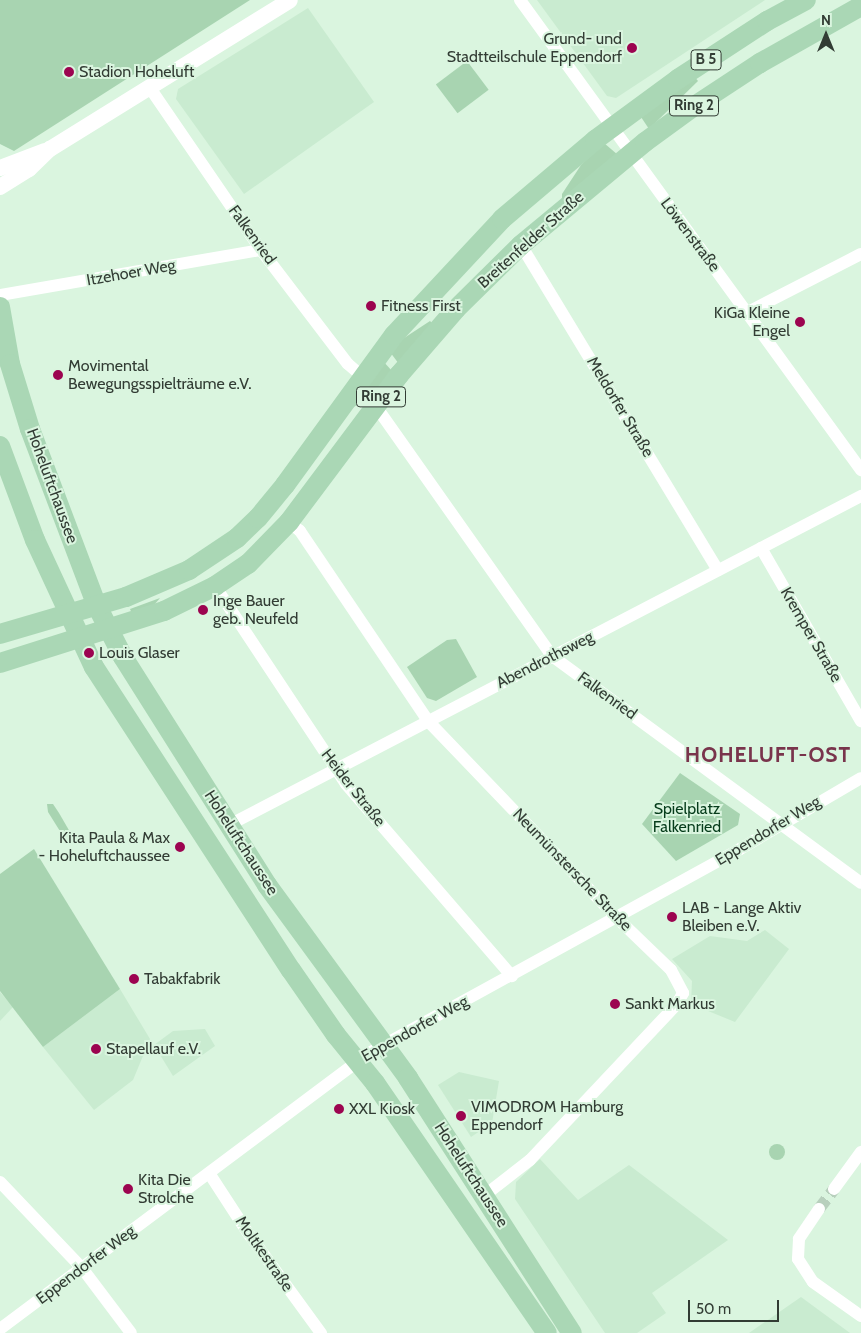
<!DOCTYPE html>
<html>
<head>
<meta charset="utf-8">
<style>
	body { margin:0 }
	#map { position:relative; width:861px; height:1333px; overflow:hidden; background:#daf5df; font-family:Cabin,sans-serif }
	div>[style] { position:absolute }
	.built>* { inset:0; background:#c9ebd0 }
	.green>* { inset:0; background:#a8d4b1; transform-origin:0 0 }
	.round { border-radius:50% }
	.minor-tunnel>* { height:12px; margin-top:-6px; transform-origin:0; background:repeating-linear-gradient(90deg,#b8d0bd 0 12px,transparent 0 18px) }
	.minor>* { height:12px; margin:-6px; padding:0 6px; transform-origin:6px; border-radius:6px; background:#fff }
	.tertiary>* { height:16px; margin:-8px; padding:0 8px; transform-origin:8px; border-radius:8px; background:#fff }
	.primary>* { height:20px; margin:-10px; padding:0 10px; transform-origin:10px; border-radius:10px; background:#aad7b5 }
	.dots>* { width:14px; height:14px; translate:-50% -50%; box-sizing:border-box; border:2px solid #daf5df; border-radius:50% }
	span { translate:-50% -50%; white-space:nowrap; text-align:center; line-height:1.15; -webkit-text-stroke:4px #daf5df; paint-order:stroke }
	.shield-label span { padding:1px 4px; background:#daf5df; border:1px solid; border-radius:4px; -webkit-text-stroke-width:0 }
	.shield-label { font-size:15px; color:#323c34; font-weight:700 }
	.poi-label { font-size:16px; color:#323c34 }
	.right { translate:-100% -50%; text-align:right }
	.left { translate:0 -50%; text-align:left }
	.street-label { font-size:16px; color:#323c34 }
	.park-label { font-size:16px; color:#063c1b }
	.district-label { font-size:21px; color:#79344c; font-weight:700; letter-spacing:1px }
	.north { position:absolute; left:801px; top:10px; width:50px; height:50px; -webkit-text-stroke:4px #daf5df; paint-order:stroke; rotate:0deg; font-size:14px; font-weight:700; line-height:20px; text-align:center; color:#323c34 }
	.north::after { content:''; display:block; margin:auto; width:18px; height:22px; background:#323c34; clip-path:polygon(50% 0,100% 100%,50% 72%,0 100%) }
	.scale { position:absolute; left:688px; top:1300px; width:91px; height:22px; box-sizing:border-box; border:2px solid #323c34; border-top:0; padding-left:6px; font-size:15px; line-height:18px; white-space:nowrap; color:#323c34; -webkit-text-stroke:4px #daf5df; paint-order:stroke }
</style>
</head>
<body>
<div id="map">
	<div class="built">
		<i style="clip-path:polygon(537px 0,765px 0,616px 98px,607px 96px)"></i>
		<i style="clip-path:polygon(308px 8px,374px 102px,244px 194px,176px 99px,178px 89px)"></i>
		<i style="clip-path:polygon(765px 930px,789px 949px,735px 1022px,691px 1004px,692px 981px,672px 959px,710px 936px,747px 941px)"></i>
		<i style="clip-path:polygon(120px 989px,150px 1039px,133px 1080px,94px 1110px,43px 1047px)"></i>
		<i style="clip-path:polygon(0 992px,13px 1007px,0 1021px)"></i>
		<i style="clip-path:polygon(205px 1029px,215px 1046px,173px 1076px,154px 1045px,173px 1031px)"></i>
		<i style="clip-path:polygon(459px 1072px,499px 1081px,492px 1123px,471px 1137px,438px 1085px)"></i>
		<i style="clip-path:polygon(540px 1159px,578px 1200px,629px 1165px,728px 1240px,652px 1293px,666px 1313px,637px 1333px,605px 1333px,515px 1199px,516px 1182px)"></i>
		<i style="clip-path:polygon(801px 1297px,850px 1333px,749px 1333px)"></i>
	</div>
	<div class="green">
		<i style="clip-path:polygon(0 0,250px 0,14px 151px,0 144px)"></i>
		<i style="left:467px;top:61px;width:36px;height:39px;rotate:53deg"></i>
		<i style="clip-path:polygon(693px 75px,698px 81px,649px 129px,639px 114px)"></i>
		<i style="clip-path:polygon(604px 143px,618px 155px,562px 199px,562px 194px,581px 165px)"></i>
		<i style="clip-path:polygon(430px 321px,434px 325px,399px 364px,390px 352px,398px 342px)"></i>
		<i style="clip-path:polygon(382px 360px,393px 372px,372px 395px,346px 412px)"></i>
		<i style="clip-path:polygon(160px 598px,154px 605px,133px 616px,130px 609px)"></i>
		<i style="clip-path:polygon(456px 639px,477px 677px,436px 701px,427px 698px,407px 667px,447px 640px)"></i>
		<i style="clip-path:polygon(680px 773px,740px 814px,738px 825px,676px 861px,642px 824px)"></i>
		<i style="clip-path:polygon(47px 804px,53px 804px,59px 813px,70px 832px,69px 837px,63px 836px,48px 812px)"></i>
		<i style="clip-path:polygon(34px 849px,120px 989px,43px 1047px,0 991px,0 874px)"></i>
		<i class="round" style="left:769px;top:1144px;width:16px;height:16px"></i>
	</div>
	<div class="minor-tunnel">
		<i style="left:819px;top:1209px;width:25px;rotate:-53deg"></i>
	</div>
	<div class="minor">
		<i style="left:520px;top:0;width:581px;rotate:54.04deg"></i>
		<i style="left:150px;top:88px;width:196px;rotate:55.6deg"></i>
		<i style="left:261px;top:250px;width:143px;rotate:52.7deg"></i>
		<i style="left:348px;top:364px;width:18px;rotate:41deg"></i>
		<i style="left:521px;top:245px;width:380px;rotate:58.8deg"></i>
		<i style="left:0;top:295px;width:265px;rotate:-9.8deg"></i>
		<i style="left:748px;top:312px;width:127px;rotate:-27.2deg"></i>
		<i style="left:375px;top:405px;width:307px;rotate:54.8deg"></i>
		<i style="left:552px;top:656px;width:383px;rotate:36.3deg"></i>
		<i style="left:289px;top:522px;width:14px;rotate:39deg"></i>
		<i style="left:300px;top:531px;width:229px;rotate:56deg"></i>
		<i style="left:428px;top:721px;width:273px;rotate:46.2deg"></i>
		<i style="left:617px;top:918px;width:75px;rotate:43.9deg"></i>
		<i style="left:671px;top:970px;width:26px;rotate:62deg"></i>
		<i style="left:683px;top:993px;width:13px;rotate:119deg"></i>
		<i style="left:677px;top:1004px;width:214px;rotate:133.3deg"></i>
		<i style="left:530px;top:1160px;width:57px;rotate:142.1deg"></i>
		<i style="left:761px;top:548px;width:200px;rotate:60deg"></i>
		<i style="left:215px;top:586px;width:237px;rotate:56.5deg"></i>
		<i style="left:346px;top:784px;width:254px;rotate:49.2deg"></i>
		<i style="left:229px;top:825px;width:713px;rotate:-27.5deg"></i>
		<i style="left:209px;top:1173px;width:72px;rotate:57deg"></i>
		<i style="left:248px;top:1233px;width:124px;rotate:53.9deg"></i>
		<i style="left:0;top:1182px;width:119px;rotate:46.4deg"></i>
		<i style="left:82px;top:1268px;width:81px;rotate:53deg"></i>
		<i style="left:834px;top:1189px;width:46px;rotate:-53.9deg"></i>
		<i style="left:819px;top:1209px;width:36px;rotate:124deg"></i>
		<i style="left:799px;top:1239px;width:20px;rotate:93deg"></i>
		<i style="left:798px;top:1259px;width:27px;rotate:57deg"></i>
		<i style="left:813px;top:1282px;width:59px;rotate:35.3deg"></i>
		<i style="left:0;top:1329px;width:461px;rotate:-36.8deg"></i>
		<i style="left:369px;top:1053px;width:423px;rotate:-28.8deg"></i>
		<i style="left:740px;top:849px;width:140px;rotate:-30.4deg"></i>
	</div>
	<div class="tertiary">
		<i style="left:0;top:168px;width:48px;rotate:-20.7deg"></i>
		<i style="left:0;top:187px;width:34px;rotate:-32deg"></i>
		<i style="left:29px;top:169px;width:29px;rotate:-44deg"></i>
		<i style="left:50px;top:149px;width:282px;rotate:-31.8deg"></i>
	</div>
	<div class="primary">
		<i style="left:0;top:307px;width:58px;rotate:80deg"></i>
		<i style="left:10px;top:364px;width:68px;rotate:72.9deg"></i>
		<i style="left:30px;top:429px;width:189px;rotate:69.3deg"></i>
		<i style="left:97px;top:606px;width:57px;rotate:63deg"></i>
		<i style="left:123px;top:657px;width:270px;rotate:57.7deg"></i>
		<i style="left:267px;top:885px;width:239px;rotate:53.8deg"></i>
		<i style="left:408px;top:1078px;width:303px;rotate:57.3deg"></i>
		<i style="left:0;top:446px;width:100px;rotate:69.6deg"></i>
		<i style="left:35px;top:540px;width:140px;rotate:65.1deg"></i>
		<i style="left:94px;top:667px;width:361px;rotate:57deg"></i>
		<i style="left:291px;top:970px;width:79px;rotate:55.3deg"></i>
		<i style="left:336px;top:1035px;width:62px;rotate:50.9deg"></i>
		<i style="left:375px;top:1083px;width:303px;rotate:55.5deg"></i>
		<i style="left:0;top:634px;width:131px;rotate:-16.4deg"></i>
		<i style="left:126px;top:597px;width:69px;rotate:-23.2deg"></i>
		<i style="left:189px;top:570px;width:58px;rotate:-33.7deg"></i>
		<i style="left:237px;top:538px;width:29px;rotate:-44deg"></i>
		<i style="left:258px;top:518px;width:43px;rotate:-50.7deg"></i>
		<i style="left:285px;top:485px;width:185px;rotate:-54deg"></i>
		<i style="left:394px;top:335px;width:158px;rotate:-47deg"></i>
		<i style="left:502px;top:219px;width:122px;rotate:-40.3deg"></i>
		<i style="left:595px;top:140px;width:103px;rotate:-36.3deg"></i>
		<i style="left:678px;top:79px;width:106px;rotate:-33.1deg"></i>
		<i style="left:767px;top:21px;width:44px;rotate:-28.3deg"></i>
		<i style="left:0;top:663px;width:172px;rotate:-17.6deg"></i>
		<i style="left:164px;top:611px;width:57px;rotate:-26.1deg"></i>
		<i style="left:215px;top:586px;width:40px;rotate:-34deg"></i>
		<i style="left:248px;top:564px;width:59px;rotate:-45.7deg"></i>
		<i style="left:289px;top:522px;width:184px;rotate:-53.2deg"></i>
		<i style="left:399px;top:375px;width:87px;rotate:-49.2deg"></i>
		<i style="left:456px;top:309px;width:91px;rotate:-44.6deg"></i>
		<i style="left:521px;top:245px;width:161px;rotate:-39.7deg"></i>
		<i style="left:645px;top:142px;width:59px;rotate:-36.1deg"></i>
		<i style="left:693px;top:107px;width:80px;rotate:-33.3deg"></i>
		<i style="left:760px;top:63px;width:116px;rotate:-29.4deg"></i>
	</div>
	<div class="dots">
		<i style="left:632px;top:48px;background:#9c0450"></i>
		<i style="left:69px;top:72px;background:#9c0450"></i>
		<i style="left:371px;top:306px;background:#9c0450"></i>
		<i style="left:800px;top:322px;background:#9c0450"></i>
		<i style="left:58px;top:375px;background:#9c0450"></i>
		<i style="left:203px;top:610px;background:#9c0450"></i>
		<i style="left:89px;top:653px;background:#9c0450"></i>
		<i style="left:180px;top:847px;background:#9c0450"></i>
		<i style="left:672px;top:917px;background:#9c0450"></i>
		<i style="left:134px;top:979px;background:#9c0450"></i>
		<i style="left:615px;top:1004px;background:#9c0450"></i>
		<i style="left:96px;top:1049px;background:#9c0450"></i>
		<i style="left:339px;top:1109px;background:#9c0450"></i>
		<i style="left:461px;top:1116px;background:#9c0450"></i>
		<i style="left:128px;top:1189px;background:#9c0450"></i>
	</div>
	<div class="shield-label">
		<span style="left:706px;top:60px">B 5</span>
		<span style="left:694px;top:106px">Ring 2</span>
		<span style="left:381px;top:397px">Ring 2</span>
	</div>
	<div class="poi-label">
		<span class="right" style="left:622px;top:48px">Grund- und<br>Stadtteilschule Eppendorf</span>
		<span class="left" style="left:79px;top:72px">Stadion Hoheluft</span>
		<span class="left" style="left:381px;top:306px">Fitness First</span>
		<span class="right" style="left:790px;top:322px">KiGa Kleine<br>Engel</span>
		<span class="left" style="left:68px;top:375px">Movimental<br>Bewegungsspielträume e.V.</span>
		<span class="left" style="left:213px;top:610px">Inge Bauer<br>geb. Neufeld</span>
		<span class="left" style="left:99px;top:653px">Louis Glaser</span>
		<span class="right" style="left:170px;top:847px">Kita Paula &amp; Max<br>- Hoheluftchaussee</span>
		<span class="left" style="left:682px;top:917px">LAB - Lange Aktiv<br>Bleiben e.V.</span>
		<span class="left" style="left:144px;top:979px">Tabakfabrik</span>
		<span class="left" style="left:625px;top:1004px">Sankt Markus</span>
		<span class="left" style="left:106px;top:1049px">Stapellauf e.V.</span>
		<span class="left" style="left:471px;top:1116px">VIMODROM Hamburg<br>Eppendorf</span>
		<span class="left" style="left:349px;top:1109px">XXL Kiosk</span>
		<span class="left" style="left:138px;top:1189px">Kita Die<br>Strolche</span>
	</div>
	<div class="street-label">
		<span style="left:252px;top:235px;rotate:54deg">Falkenried</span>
		<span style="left:690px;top:235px;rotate:53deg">Löwenstraße</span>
		<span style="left:531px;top:240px;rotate:-42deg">Breitenfelder Straße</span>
		<span style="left:131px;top:273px;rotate:-10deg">Itzehoer Weg</span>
		<span style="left:620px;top:407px;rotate:59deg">Meldorfer Straße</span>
		<span style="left:52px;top:486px;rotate:70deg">Hoheluftchaussee</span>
		<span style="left:811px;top:635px;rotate:60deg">Kremper Straße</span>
		<span style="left:545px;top:660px;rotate:-27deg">Abendrothsweg</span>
		<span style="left:607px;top:696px;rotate:36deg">Falkenried</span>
		<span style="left:353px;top:788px;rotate:52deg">Heider Straße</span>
		<span style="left:768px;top:831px;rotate:-31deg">Eppendorfer Weg</span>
		<span style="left:241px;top:843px;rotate:57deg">Hoheluftchaussee</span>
		<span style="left:572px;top:870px;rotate:46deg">Neumünstersche Straße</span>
		<span style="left:415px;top:1029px;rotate:-29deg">Eppendorfer Weg</span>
		<span style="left:471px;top:1175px;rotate:57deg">Hoheluftchaussee</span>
		<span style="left:264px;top:1254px;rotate:55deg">Moltkestraße</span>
		<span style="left:86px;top:1265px;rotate:-37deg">Eppendorfer Weg</span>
	</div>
	<div class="park-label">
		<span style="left:687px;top:818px">Spielplatz<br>Falkenried</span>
	</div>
	<div class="district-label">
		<span style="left:768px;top:755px">HOHELUFT-OST</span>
	</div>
	<div class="north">N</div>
	<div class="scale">50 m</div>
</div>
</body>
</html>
